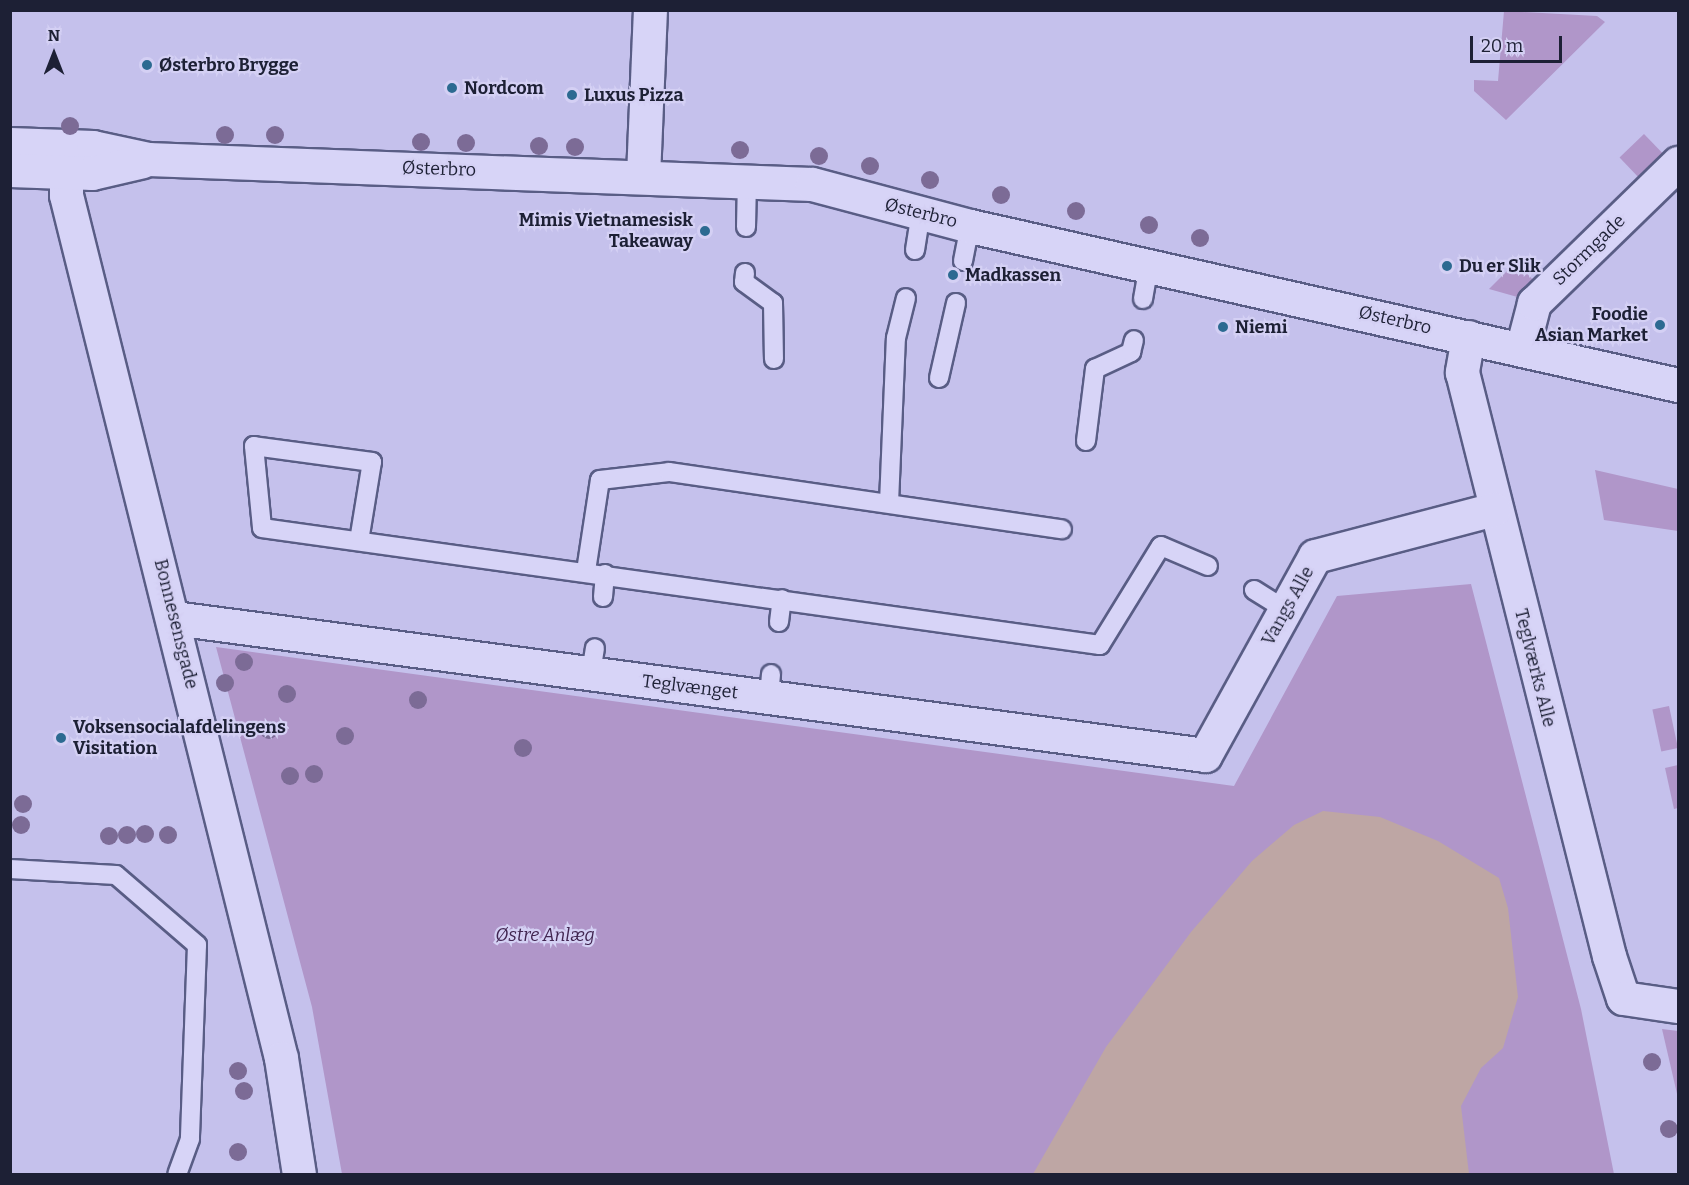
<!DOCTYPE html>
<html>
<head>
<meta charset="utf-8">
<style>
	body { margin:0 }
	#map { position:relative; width:1689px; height:1185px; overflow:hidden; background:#c5c1ec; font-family:Bitter,serif }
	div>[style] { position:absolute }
	.green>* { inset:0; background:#b096c9; transform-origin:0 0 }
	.water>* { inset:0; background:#bea6a4 }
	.roads { filter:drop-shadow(2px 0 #595d85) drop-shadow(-2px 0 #595d85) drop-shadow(0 2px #595d85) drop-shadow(0 -2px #595d85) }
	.service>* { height:18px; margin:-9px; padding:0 9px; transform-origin:9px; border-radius:9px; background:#d7d4f7 }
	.minor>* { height:33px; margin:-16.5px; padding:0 16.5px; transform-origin:16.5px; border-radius:16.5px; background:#d7d4f7 }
	.tertiary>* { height:33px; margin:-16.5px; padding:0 16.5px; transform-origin:16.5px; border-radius:16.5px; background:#d7d4f7 }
	.trees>* { width:18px; height:18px; margin:-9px; border-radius:50%; background:#7c6b96 }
	.dots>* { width:16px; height:16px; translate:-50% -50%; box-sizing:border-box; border:3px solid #d4d0f4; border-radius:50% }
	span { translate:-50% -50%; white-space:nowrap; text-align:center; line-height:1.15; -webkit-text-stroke:4.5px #d4d0f4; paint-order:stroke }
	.poi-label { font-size:18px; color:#1d2035; font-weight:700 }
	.left { translate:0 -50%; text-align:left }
	.right { translate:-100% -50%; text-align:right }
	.street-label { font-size:18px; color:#1d2035 }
	.park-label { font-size:18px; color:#412550; font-style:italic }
	.frame { position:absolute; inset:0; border:12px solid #1d2035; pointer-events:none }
	.north { position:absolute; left:24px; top:24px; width:60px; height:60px; -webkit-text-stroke:4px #d4d0f4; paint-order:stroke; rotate:0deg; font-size:16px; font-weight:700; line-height:24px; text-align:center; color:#1d2035 }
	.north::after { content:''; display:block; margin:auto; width:21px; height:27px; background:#1d2035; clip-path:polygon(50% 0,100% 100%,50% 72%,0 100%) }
	.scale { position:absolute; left:1470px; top:36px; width:92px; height:27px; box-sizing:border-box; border:3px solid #1d2035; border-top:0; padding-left:8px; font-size:18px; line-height:21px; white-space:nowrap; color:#1d2035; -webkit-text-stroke:4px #d4d0f4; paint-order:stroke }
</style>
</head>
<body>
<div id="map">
	<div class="green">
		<i style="clip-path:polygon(1504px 11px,1597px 16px,1605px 22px,1506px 120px,1474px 91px,1474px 80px,1498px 81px)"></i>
		<i style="left:1644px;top:134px;width:32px;height:34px;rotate:46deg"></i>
		<i style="clip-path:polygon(1516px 262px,1537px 284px,1521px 298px,1489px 289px)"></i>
		<i style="clip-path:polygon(1595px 470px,1678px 489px,1678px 531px,1604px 520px)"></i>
		<i style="clip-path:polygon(1471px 584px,1581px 1009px,1614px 1174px,342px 1174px,312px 1007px,216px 647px,1234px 786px,1337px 596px)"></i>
		<i style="left:1669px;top:706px;width:43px;height:17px;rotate:78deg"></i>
		<i style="clip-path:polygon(1678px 765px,1678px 808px,1674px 809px,1665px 768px)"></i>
		<i style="clip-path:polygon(1662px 1029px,1678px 1031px,1678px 1098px)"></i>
	</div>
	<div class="water">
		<i style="clip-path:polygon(1323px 811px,1380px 817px,1438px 841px,1499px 878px,1508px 908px,1518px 997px,1503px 1048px,1481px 1068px,1461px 1106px,1469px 1174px,1033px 1174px,1106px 1047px,1191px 932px,1252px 861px,1294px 825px)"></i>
	</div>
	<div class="roads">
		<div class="service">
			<i style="left:746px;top:227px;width:47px;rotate:-88.8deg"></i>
			<i style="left:915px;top:250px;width:36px;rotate:-81deg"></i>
			<i style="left:963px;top:261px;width:36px;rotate:-79deg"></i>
			<i style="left:745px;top:273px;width:9px;rotate:96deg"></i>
			<i style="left:744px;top:282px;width:36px;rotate:36deg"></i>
			<i style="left:773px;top:303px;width:56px;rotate:89deg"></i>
			<i style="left:1143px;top:299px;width:35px;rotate:-80deg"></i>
			<i style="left:939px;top:378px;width:77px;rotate:-77.2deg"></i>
			<i style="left:1086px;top:441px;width:73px;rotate:-82.9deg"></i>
			<i style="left:1095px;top:369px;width:40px;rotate:-25deg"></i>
			<i style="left:1131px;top:352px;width:12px;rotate:-76deg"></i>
			<i style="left:889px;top:503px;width:165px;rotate:-87.6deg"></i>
			<i style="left:896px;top:338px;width:41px;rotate:-76deg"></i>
			<i style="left:359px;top:541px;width:80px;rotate:-80.7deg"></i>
			<i style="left:372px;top:462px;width:119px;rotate:-172.3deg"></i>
			<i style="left:254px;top:446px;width:82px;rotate:84.4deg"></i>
			<i style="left:262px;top:528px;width:846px;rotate:7.95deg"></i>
			<i style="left:1100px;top:645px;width:116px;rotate:-58.4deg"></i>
			<i style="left:1161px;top:546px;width:51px;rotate:23.1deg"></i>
			<i style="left:586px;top:571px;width:92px;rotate:-81.3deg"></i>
			<i style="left:600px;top:480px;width:69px;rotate:-6.6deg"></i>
			<i style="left:669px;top:472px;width:397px;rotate:8.3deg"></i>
			<i style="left:1254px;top:590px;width:38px;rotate:32deg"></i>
			<i style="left:603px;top:597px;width:23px;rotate:-85deg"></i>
			<i style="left:779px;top:622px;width:23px;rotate:-83deg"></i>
			<i style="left:591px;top:673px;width:25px;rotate:-81deg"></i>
			<i style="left:769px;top:697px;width:23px;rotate:-85deg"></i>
			<i style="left:10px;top:869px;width:106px;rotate:3.2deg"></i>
			<i style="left:116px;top:875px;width:107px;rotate:40.8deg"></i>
			<i style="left:197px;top:945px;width:194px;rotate:92.1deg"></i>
			<i style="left:190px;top:1139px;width:37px;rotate:110deg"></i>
		</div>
		<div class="minor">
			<i style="left:66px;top:146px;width:49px;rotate:90deg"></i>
			<i style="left:66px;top:195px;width:889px;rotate:76.01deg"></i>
			<i style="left:281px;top:1058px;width:117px;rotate:81.2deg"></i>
			<i style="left:643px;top:176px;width:166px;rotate:-87.6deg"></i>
			<i style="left:1468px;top:337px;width:36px;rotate:100deg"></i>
			<i style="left:1462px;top:372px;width:602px;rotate:75.87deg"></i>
			<i style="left:1609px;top:956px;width:44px;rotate:71.6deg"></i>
			<i style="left:1623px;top:998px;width:56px;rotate:8.3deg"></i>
			<i style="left:1522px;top:349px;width:48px;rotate:-75.4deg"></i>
			<i style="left:1534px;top:303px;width:201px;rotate:-44.2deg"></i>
			<i style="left:174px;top:618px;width:1040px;rotate:7.57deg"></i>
			<i style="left:1205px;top:755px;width:227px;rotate:-61.1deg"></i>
			<i style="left:1315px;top:556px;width:185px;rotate:-14.7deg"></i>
		</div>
		<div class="tertiary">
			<i style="left:10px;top:144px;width:83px;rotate:2.1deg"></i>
			<i style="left:93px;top:147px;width:56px;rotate:12.3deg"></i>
			<i style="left:148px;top:159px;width:664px;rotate:2.16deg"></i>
			<i style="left:812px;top:184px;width:163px;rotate:14.9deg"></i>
			<i style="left:970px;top:226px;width:726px;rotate:12.66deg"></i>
			<i style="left:10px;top:170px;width:82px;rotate:2.1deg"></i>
			<i style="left:92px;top:173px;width:52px;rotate:-13.2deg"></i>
		</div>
	</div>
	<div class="trees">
		<i style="left:70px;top:126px"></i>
		<i style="left:225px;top:135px"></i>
		<i style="left:275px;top:135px"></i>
		<i style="left:421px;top:142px"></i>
		<i style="left:466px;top:143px"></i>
		<i style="left:539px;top:146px"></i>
		<i style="left:575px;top:147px"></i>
		<i style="left:740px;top:150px"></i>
		<i style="left:819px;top:156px"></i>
		<i style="left:870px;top:166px"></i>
		<i style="left:930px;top:180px"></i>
		<i style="left:1001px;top:195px"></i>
		<i style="left:1076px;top:211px"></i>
		<i style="left:1149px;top:225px"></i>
		<i style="left:1200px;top:238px"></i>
		<i style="left:244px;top:662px"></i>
		<i style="left:225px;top:683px"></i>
		<i style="left:287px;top:694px"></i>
		<i style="left:418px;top:700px"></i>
		<i style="left:269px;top:730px"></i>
		<i style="left:345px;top:736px"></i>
		<i style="left:523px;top:748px"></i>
		<i style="left:314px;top:774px"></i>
		<i style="left:290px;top:776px"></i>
		<i style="left:23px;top:804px"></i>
		<i style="left:21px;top:825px"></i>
		<i style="left:145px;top:834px"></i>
		<i style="left:127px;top:835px"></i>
		<i style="left:168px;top:835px"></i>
		<i style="left:109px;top:836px"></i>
		<i style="left:1652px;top:1062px"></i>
		<i style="left:238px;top:1071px"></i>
		<i style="left:244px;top:1091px"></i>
		<i style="left:1669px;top:1129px"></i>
		<i style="left:238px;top:1152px"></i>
	</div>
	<div class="dots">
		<i style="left:147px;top:65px;background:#2c6a91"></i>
		<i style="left:452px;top:88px;background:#2c6a91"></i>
		<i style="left:572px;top:95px;background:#2c6a91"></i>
		<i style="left:705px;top:231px;background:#2c6a91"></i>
		<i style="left:1447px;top:266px;background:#2c6a91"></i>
		<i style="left:953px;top:275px;background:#2c6a91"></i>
		<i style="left:1660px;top:325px;background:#2c6a91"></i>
		<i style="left:1223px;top:327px;background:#2c6a91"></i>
		<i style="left:61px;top:738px;background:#2c6a91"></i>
	</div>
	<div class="poi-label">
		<span class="left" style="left:159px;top:65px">Østerbro Brygge</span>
		<span class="left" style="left:464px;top:88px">Nordcom</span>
		<span class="left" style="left:584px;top:95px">Luxus Pizza</span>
		<span class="right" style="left:693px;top:231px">Mimis Vietnamesisk<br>Takeaway</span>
		<span class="left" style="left:1459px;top:266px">Du er Slik</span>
		<span class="left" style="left:965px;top:275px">Madkassen</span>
		<span class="right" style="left:1648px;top:325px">Foodie<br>Asian Market</span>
		<span class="left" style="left:1235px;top:327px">Niemi</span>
		<span class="left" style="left:73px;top:738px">Voksensocialafdelingens<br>Visitation</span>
	</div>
	<div class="street-label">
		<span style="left:439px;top:169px;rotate:2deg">Østerbro</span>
		<span style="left:921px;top:213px;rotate:14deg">Østerbro</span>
		<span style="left:1589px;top:250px;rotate:-44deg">Stormgade</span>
		<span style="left:1395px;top:320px;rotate:13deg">Østerbro</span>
		<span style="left:1288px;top:606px;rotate:-61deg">Vangs Alle</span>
		<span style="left:176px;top:624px;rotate:76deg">Bonnesensgade</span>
		<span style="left:1535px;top:668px;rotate:76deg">Teglværks Alle</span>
		<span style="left:690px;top:687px;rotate:7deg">Teglvænget</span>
	</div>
	<div class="park-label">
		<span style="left:545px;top:935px">Østre Anlæg</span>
	</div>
	<div class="frame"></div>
	<div class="north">N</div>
	<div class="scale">20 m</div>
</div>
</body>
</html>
